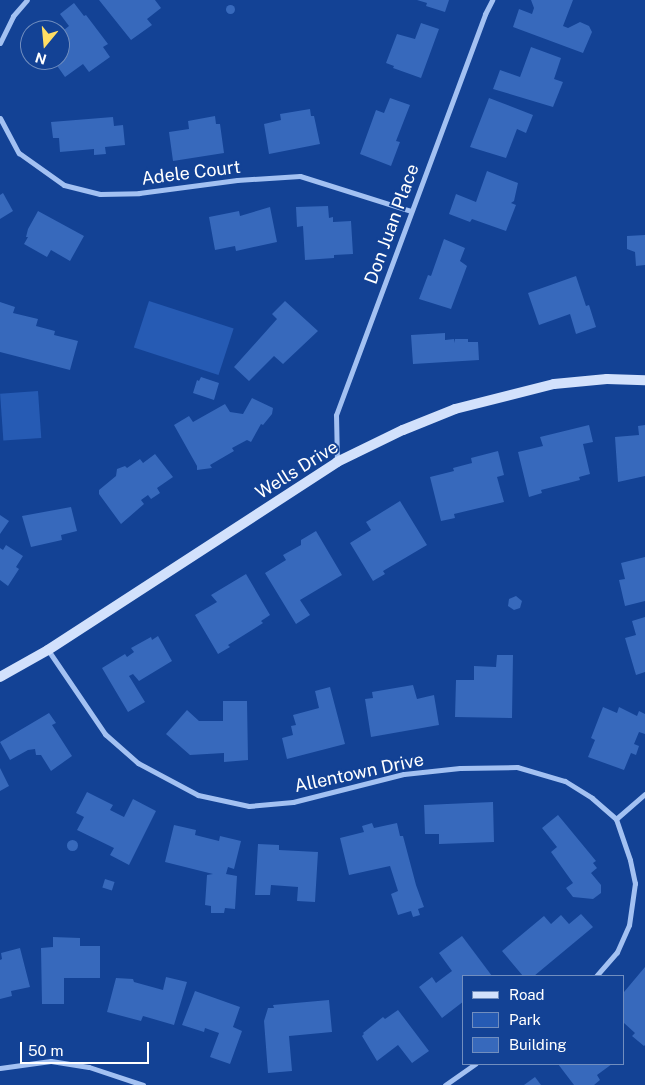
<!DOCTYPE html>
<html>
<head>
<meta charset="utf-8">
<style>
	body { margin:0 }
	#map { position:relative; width:645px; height:1085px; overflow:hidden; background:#134295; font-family:"Public Sans",sans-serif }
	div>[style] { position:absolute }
	.green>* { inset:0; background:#265bb4; transform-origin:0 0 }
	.building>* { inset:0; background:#3769bc; transform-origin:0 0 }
	.round { border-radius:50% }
	.street>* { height:5px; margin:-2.5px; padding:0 2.5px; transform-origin:2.5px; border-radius:2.5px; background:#a3c1f2 }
	.secondary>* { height:10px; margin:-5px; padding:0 5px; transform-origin:5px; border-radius:5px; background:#d2e1fc }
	span { translate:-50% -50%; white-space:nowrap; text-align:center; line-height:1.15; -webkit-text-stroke:4px #134295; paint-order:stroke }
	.street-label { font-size:18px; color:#fff }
	.legend { position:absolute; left:462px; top:975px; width:162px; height:90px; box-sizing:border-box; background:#134295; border:1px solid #718ebf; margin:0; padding:6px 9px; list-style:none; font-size:15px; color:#fff }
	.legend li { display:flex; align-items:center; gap:10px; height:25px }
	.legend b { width:25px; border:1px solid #718ebf }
	.north { position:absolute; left:20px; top:20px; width:50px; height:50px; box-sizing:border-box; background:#134295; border:1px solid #718ebf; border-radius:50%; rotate:197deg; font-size:14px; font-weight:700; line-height:20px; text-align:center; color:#fff }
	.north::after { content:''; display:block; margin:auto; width:18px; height:22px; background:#ffde64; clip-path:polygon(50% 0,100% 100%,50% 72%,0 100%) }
	.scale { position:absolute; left:20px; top:1042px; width:129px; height:22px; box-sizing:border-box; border:2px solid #fff; border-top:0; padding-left:6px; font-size:15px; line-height:18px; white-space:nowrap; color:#fff; -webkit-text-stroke:4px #134295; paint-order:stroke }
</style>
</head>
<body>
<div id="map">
	<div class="green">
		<i style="left:149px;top:301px;width:89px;height:49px;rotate:18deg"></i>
		<i style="left:38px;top:391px;width:47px;height:38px;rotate:86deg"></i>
	</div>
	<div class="building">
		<i style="clip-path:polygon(99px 0,155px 0,161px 8px,147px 19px,152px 25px,131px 40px)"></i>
		<i style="clip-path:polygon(417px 0,449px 0,445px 12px,426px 6px,427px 3px)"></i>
		<i style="clip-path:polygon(531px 0,573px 0,563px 26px,568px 28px,580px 22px,589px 26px,592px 32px,583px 53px,513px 27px,519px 9px,532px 14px,534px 8px)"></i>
		<i style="clip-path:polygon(74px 3px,84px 16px,86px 15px,108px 44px,103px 47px,110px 57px,89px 72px,83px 64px,65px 77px,53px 60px,60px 60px,60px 41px,64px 38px,60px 33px,69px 26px,60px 14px)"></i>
		<i class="round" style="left:225.5px;top:4.5px;width:9px;height:9px"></i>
		<i style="clip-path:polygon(421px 23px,439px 29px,421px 78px,393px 68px,394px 66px,386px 63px,397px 34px,415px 39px)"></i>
		<i style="clip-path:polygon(531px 47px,561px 58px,554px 79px,563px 82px,553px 107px,493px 89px,500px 70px,520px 77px)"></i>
		<i style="clip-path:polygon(390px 98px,410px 105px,396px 141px,400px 142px,391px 166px,360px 154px,376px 110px,384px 113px)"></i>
		<i style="clip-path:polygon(489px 98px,533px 115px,526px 133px,517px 129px,506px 158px,470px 147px)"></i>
		<i style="clip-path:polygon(310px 109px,311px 116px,314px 116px,320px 144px,269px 154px,264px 124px,281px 120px,280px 114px)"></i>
		<i style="clip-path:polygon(215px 116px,216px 124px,220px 124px,224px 153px,173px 161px,169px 132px,189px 129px,188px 121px)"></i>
		<i style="clip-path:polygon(113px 117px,114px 126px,123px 125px,125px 145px,105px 147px,106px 154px,94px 155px,94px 149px,60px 152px,59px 138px,53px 138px,51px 122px)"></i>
		<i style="clip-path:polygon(487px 171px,518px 183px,514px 201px,511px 203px,516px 205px,506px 231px,472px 219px,470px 222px,449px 214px,456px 194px,476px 202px)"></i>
		<i style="clip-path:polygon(3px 193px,13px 211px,0 219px,0 195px)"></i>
		<i style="clip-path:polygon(328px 206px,329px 218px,333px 217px,333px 222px,351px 221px,353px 254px,334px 255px,334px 258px,305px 260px,303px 226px,297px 227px,296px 207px)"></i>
		<i style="clip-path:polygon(270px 207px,277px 242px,236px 251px,235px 246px,215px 250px,209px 217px,239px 211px,240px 216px)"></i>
		<i style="clip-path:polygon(38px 211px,84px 236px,70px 261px,51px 250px,47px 257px,24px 244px,28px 237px,26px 237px,28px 229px)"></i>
		<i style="clip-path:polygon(645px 235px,645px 265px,636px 266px,635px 252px,627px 249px,627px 236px)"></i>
		<i style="clip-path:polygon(444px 239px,465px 248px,460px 261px,467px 266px,451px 309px,419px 299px,428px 275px,431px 276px)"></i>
		<i style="clip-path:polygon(576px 276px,586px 306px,589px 305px,596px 327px,576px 334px,570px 314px,539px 325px,528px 293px)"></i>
		<i style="clip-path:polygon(285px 301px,318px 331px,283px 364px,274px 356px,249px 381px,234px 367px,277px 319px,272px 314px)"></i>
		<i style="clip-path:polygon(0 302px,15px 307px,13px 313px,38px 319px,36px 326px,55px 331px,54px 335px,78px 341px,70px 370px,0 352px)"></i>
		<i style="clip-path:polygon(445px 333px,445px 340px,454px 339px,454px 343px,455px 339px,468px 339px,468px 342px,478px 342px,479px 360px,413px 364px,411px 335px)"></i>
		<i style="clip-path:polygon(201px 377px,219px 383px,214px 400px,193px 393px,197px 380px,199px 381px)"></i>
		<i style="clip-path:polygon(252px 398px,273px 408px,272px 414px,263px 425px,261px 424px,251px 442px,247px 440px,232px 448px,234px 451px,210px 465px,212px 468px,197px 470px,197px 466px,174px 425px,189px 416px,193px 422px,225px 404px,230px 412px,243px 414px)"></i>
		<i style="clip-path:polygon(589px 425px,593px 442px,583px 444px,590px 474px,579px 477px,580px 480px,541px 490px,542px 493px,529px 497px,518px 452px,543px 446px,540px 437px)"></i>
		<i style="clip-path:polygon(645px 425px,645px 476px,618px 482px,615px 437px,639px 435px,638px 426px)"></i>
		<i style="clip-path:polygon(498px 451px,504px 475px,497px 477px,504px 502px,454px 514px,455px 518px,441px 521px,430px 477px,454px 471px,453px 468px,472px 463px,471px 458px)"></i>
		<i style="clip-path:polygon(155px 454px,173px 477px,157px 488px,160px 493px,151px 499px,148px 495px,141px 500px,144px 504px,121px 524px,99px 494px,99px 490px,116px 476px,117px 469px,125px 466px,127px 468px,140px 459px,143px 463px)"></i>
		<i style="clip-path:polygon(400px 501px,427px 545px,383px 571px,385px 574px,373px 581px,350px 543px,371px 530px,366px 522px)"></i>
		<i style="clip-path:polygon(71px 507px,77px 531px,61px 535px,62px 540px,31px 547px,22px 516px)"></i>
		<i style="clip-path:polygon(0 515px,9px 521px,0 534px)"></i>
		<i style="clip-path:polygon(316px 531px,342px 575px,300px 600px,310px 615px,296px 624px,265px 573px,286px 560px,283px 555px,301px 545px,301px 540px)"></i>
		<i style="clip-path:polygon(6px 545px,23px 556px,16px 567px,19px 569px,8px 586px,0 580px,0 548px,3px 550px)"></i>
		<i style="clip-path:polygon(645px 557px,645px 601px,625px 606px,619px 580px,625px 579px,621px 563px)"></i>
		<i style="clip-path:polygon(246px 574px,270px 615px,261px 621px,263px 623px,228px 645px,230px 647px,218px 654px,195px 615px,217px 602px,211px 595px)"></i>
		<i style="clip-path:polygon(516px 596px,522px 601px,520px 608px,514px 610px,508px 606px,509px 599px)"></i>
		<i style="clip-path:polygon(645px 617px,645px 672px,636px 675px,625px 638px,636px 635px,632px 621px)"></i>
		<i style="clip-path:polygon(158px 636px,172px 661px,139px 681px,133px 674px,129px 676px,145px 702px,128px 712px,102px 668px,125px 654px,127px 657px,134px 652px,131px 648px,151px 637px,152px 640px)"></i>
		<i style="clip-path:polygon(497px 655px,513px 655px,512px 718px,455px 717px,456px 680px,474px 680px,474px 666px,496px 667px)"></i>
		<i style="clip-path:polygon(413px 685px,417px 699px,434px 695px,439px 725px,371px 737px,365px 699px,373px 698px,372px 692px)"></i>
		<i style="clip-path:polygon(330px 687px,345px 744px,287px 759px,282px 738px,293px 735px,291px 726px,296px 725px,293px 715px,319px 708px,315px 691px)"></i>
		<i style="clip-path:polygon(223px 701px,247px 701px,248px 760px,224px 762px,224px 753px,190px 755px,166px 734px,187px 710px,199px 721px,223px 721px)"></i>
		<i style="clip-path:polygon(603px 707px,617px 713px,619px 707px,637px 716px,639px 711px,645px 714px,645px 734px,639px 732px,634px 744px,639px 746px,636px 755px,631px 753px,624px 770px,588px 757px,595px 740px,591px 738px)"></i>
		<i style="clip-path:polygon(49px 713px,56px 723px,52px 725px,72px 756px,51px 771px,41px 755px,36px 755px,35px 749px,28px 750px,10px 760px,0 742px)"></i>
		<i style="clip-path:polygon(0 768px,9px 786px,0 791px)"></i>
		<i style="clip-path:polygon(87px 792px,113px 805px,110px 810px,124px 817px,133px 799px,156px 811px,129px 865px,110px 855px,114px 848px,77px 830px,84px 817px,76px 813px)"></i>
		<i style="clip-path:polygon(493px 802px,494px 842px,439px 844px,439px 834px,425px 834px,424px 805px)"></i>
		<i style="clip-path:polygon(558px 815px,596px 861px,593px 863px,597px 868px,591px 873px,601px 885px,601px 893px,593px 899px,573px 897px,566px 888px,573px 883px,551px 852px,557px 847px,542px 828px)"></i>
		<i style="clip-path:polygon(372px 823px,374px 828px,397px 823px,400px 836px,403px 836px,416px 885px,424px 907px,418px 909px,420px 915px,413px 917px,411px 911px,398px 915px,391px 894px,398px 891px,390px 866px,349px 875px,340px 838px,364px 832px,362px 826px)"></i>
		<i style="clip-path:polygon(174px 825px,196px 830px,195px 835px,219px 841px,220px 836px,241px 841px,234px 869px,228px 867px,226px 874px,237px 876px,235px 909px,225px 908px,224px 913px,211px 913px,211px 906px,205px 905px,207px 875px,213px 874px,165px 862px)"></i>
		<i class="round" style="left:66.5px;top:839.5px;width:11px;height:11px"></i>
		<i style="clip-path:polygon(258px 844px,279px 845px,279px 850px,318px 852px,315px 902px,297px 901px,298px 887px,271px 885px,270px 895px,255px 895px)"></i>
		<i style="left:105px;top:879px;width:10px;height:9px;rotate:17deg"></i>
		<i style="clip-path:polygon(581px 914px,593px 927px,534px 976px,523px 976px,502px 951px,544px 916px,551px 924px,561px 915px,569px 924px)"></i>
		<i style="clip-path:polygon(462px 936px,492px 976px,464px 976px,464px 1001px,442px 1018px,419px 987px,432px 977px,436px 983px,452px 971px,439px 953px)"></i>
		<i style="clip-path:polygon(53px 937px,80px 938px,80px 946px,100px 946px,100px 978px,64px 978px,64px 1004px,42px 1004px,41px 948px,53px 947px)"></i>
		<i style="clip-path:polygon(20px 948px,30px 987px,11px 991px,12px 996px,0 999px,0 960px,2px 959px,1px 953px)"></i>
		<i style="clip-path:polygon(645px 967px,645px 1045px,644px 1046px,632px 1036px,635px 1033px,624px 1023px,624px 992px)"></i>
		<i style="clip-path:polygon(166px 977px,187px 982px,174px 1025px,143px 1016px,141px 1021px,107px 1012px,116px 978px,133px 979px,134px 982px,163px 990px)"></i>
		<i style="clip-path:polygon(195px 991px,240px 1007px,233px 1027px,242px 1031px,230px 1064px,210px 1057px,219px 1033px,205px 1028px,204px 1032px,182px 1025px)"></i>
		<i style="clip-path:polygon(329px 1000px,332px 1032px,289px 1036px,292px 1071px,268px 1073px,264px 1021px,268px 1008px,274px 1008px,273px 1005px)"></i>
		<i style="clip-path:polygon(398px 1010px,429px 1051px,412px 1063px,398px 1045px,377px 1061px,362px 1036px,364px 1034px,363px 1033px,383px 1017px,385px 1019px)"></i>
		<i style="clip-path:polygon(558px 1064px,612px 1064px,597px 1075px,600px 1080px,594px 1085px,574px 1085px)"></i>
		<i style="clip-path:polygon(535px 1077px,541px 1085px,524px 1085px)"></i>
	</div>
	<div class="street">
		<i style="left:0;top:43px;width:30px;rotate:-64deg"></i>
		<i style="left:13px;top:16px;width:21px;rotate:-49deg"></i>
		<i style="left:0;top:118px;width:40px;rotate:62deg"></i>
		<i style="left:19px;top:153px;width:55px;rotate:35.4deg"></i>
		<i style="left:64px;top:185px;width:37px;rotate:14deg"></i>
		<i style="left:100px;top:194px;width:39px;rotate:-1deg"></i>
		<i style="left:139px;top:193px;width:99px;rotate:-7.6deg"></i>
		<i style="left:237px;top:180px;width:63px;rotate:-3.6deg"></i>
		<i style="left:300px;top:176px;width:116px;rotate:17.5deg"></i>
		<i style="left:337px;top:462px;width:47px;rotate:-91.2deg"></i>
		<i style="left:336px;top:415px;width:428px;rotate:-69.6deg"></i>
		<i style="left:485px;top:14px;width:16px;rotate:-63deg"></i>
		<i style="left:48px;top:650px;width:102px;rotate:55.8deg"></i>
		<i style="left:105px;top:734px;width:44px;rotate:41.3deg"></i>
		<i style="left:138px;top:763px;width:68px;rotate:28.1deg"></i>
		<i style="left:198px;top:795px;width:52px;rotate:12.2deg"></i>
		<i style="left:249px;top:806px;width:44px;rotate:-5.2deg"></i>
		<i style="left:293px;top:802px;width:114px;rotate:-14.2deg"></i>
		<i style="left:404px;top:774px;width:56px;rotate:-6.1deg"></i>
		<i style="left:460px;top:768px;width:57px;rotate:-1deg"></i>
		<i style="left:517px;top:767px;width:50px;rotate:16.3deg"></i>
		<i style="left:565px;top:781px;width:32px;rotate:32deg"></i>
		<i style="left:592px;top:798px;width:32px;rotate:41deg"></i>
		<i style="left:616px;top:819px;width:43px;rotate:71.1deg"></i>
		<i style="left:630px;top:860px;width:24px;rotate:78deg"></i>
		<i style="left:635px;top:883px;width:42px;rotate:98.1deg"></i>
		<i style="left:629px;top:925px;width:30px;rotate:114deg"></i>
		<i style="left:617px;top:952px;width:32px;rotate:131deg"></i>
		<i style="left:616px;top:819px;width:38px;rotate:-41deg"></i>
		<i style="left:0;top:1068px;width:51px;rotate:-7.8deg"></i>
		<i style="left:51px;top:1061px;width:38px;rotate:9deg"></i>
		<i style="left:89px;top:1067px;width:57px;rotate:18.4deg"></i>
		<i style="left:445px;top:1085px;width:37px;rotate:-35deg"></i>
	</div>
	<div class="secondary">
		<i style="left:0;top:677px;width:55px;rotate:-29.4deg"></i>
		<i style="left:48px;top:650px;width:345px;rotate:-33deg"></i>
		<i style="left:337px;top:462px;width:73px;rotate:-25.9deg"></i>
		<i style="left:403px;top:430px;width:56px;rotate:-22deg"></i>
		<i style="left:455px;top:409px;width:102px;rotate:-14.2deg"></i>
		<i style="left:554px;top:384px;width:53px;rotate:-5.4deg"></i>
		<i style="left:607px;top:379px;width:38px;rotate:2deg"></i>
	</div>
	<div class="street-label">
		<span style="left:191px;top:173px;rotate:-7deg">Adele Court</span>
		<span style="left:392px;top:224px;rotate:-70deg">Don Juan Place</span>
		<span style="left:297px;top:470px;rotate:-32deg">Wells Drive</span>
		<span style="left:359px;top:773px;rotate:-12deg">Allentown Drive</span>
	</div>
	<ul class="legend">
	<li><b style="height:6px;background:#d2e1fc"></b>Road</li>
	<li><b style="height:14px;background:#265bb4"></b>Park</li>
	<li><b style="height:14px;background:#3769bc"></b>Building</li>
	</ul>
	<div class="north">N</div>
	<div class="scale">50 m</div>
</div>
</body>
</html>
